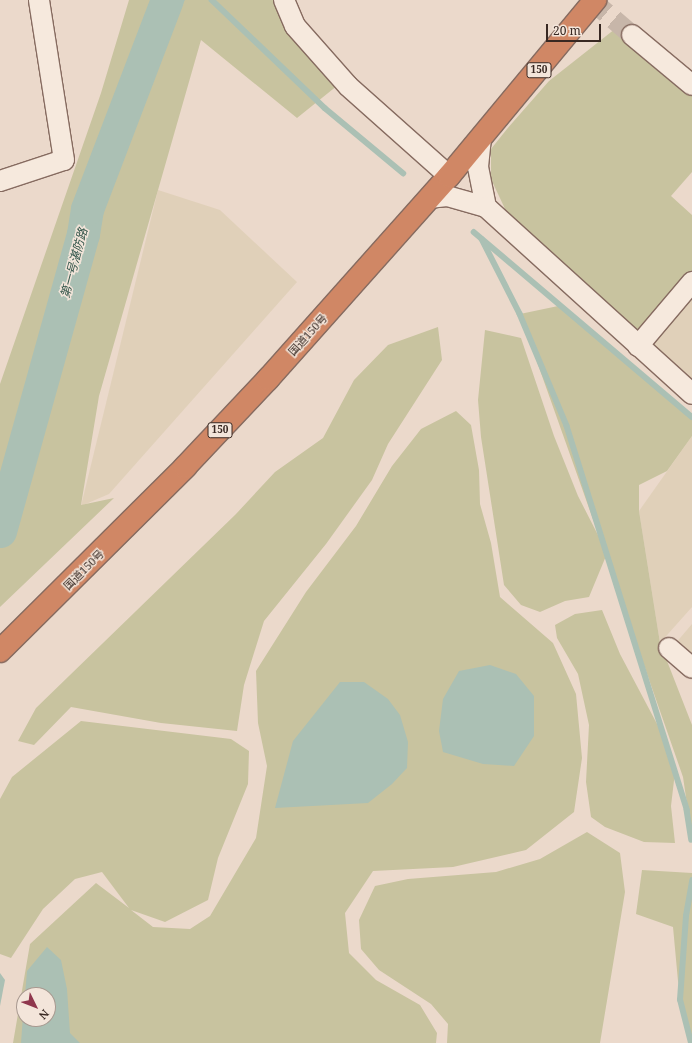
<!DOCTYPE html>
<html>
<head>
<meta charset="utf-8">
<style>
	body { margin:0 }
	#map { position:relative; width:692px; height:1043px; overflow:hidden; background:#ebd9cb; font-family:"Noto Serif","Noto Sans JP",serif }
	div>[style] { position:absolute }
	.farmland>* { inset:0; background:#e0d0b9 }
	.green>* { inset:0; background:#c8c39f }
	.water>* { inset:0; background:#abc0b4 }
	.stream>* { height:5.5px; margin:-2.75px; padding:0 2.75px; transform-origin:2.75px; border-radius:2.75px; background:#abc0b4 }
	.river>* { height:33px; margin:-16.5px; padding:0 16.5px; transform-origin:16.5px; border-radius:16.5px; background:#abc0b4 }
	.minor-tunnel>* { height:20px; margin-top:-10px; transform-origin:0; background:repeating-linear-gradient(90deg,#c7b6a9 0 20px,transparent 0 30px) }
	.roads { filter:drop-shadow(1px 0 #866b60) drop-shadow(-1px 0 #866b60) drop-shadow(0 1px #866b60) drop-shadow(0 -1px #866b60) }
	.minor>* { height:20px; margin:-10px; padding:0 10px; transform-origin:10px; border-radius:10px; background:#f6e9dd }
	.highway>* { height:22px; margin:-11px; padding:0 11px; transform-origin:11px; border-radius:11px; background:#d08765 }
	span { translate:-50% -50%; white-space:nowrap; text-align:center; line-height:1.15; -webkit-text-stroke:3px #f3e5da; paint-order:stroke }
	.shield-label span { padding:1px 3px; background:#f3e5da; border:1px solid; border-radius:3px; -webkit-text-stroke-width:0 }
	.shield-label { font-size:10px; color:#382822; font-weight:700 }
	.street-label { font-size:11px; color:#382822 }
	.water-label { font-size:12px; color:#33564b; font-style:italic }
	.north { position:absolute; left:16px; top:987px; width:40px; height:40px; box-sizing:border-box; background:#f3e5da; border:1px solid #a89990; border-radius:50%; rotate:133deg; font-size:11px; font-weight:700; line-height:16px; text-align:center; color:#382822 }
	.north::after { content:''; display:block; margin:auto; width:14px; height:18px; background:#8f374d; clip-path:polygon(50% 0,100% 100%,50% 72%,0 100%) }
	.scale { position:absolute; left:546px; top:24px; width:55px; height:18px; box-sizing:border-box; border:2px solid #382822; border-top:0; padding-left:5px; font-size:12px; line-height:14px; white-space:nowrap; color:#382822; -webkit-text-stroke:3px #f3e5da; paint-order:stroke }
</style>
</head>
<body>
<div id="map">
	<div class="farmland">
		<i style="clip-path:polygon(158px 190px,220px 210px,297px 282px,109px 494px,81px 506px)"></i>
		<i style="clip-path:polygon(692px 286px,692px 381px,642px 349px)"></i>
		<i style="clip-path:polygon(692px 436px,692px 607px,660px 643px,639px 511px)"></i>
		<i style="clip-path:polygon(692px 624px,692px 670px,669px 651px)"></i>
	</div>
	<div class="green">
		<i style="clip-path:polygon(129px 0,289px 0,343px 81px,297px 118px,201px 40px,99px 396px,81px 505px,114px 498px,0 607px,0 384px,101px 93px)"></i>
		<i style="clip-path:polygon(620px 25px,643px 53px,692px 89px,692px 172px,671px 196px,692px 215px,692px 282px,643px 340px,621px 316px,506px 211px,491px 179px,491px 149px,507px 129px,549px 81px)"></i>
		<i style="clip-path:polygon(563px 305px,692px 415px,692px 436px,667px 471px,639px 485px,639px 511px,660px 643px,692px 725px,692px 838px,683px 777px,606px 556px,589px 597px,565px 601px,540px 612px,521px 605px,504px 585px,481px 437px,478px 400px,485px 330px,521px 338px,554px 436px,578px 496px,600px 539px,520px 314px)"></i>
		<i style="clip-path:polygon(438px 327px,442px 360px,388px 444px,372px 480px,326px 544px,264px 621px,244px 685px,237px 731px,161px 723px,71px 707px,34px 745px,18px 741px,36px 708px,236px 514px,275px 472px,323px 438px,354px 380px,388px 345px)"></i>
		<i style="clip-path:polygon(evenodd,456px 411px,471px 425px,479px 470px,480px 504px,491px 543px,500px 597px,553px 643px,576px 694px,582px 758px,574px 812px,526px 850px,453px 867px,373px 871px,345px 913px,349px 953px,376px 980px,420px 1005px,437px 1033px,436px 1043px,13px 1043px,30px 944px,96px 883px,129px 908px,102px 872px,75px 879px,43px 909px,11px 958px,0 954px,0 799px,12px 777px,81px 721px,231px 739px,249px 751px,248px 784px,218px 858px,208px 900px,165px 922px,131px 910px,153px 927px,190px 929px,210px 916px,256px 838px,267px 766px,258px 723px,256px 671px,306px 592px,356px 526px,392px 466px,421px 429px,456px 411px,24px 995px,48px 995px,48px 1019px,24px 1019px,24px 995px)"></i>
		<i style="clip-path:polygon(602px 610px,620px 654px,665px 739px,675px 772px,671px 806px,675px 843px,644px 842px,605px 827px,591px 817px,586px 782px,589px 725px,578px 674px,557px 638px,555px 625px,575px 614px)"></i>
		<i style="clip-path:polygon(587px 832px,620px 853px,625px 892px,600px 1043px,447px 1043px,448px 1024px,431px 1004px,379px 970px,361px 949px,359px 920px,375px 886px,408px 879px,496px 872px,540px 859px)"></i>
		<i style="clip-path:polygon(642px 870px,692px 873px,692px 1042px,678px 981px,673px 927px,636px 914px)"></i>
	</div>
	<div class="water">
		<i style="clip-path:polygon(159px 0,185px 0,135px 84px)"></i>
		<i style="clip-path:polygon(490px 665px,516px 674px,534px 696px,534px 736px,514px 766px,483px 764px,443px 752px,439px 731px,443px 699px,459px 671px)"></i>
		<i style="clip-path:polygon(340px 682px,364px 682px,388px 699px,400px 715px,408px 742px,407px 768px,392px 784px,368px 803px,275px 808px,293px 741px)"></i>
		<i style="clip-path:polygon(47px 947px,61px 960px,67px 989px,70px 1033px,80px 1043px,21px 1043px,24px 1002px,24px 1019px,48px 1019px,48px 995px,25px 995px,27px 971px)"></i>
		<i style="clip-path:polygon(0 973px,5px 980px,0 1006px)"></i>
	</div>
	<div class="stream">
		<i style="left:212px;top:0;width:156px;rotate:43.7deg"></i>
		<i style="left:325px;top:108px;width:102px;rotate:39.8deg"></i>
		<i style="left:474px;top:232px;width:286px;rotate:40.3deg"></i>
		<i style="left:482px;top:239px;width:84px;rotate:63.1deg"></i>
		<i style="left:520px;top:314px;width:121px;rotate:67.2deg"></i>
		<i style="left:567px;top:426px;width:402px;rotate:72.6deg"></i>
		<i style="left:687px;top:810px;width:30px;rotate:81deg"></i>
		<i style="left:691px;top:1043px;width:44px;rotate:-104.3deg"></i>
		<i style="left:680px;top:1000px;width:84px;rotate:-85.9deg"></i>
		<i style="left:686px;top:916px;width:36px;rotate:-80deg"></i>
	</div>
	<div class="river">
		<i style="left:0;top:531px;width:308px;rotate:-74.4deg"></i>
		<i style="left:83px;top:234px;width:25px;rotate:-81deg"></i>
		<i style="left:87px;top:209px;width:224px;rotate:-69.1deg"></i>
	</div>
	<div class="minor-tunnel">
		<i style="left:591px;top:0;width:54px;rotate:40.5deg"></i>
	</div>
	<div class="roads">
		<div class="minor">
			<i style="left:284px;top:0;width:28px;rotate:67deg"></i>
			<i style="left:295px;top:26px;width:80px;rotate:48.5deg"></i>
			<i style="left:348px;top:86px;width:135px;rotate:41.7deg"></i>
			<i style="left:632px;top:35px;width:78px;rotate:39.8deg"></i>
			<i style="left:481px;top:138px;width:29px;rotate:96deg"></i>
			<i style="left:478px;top:167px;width:41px;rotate:78.7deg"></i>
			<i style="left:0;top:181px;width:67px;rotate:-18.2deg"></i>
			<i style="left:64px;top:160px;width:162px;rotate:-98.9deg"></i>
			<i style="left:429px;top:198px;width:18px;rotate:-6deg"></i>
			<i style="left:447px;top:196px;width:41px;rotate:15.8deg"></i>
			<i style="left:486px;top:207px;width:278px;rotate:42.2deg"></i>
			<i style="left:638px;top:346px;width:84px;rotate:-49.8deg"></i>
			<i style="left:669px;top:648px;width:30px;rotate:41deg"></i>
		</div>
		<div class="highway">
			<i style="left:0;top:651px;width:261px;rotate:-44.8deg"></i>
			<i style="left:185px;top:467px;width:121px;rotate:-46.7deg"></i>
			<i style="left:268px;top:379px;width:272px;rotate:-48.3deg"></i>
			<i style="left:449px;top:176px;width:229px;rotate:-50.3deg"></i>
		</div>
	</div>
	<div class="shield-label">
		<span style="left:539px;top:70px">150</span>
		<span style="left:220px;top:430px">150</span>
	</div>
	<div class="street-label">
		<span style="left:308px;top:335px;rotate:-48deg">国道150号</span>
		<span style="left:84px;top:570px;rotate:-45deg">国道150号</span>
	</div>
	<div class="water-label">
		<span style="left:74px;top:263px;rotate:-75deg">第一号湛防路</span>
	</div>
	<div class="north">N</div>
	<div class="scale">20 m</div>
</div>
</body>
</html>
